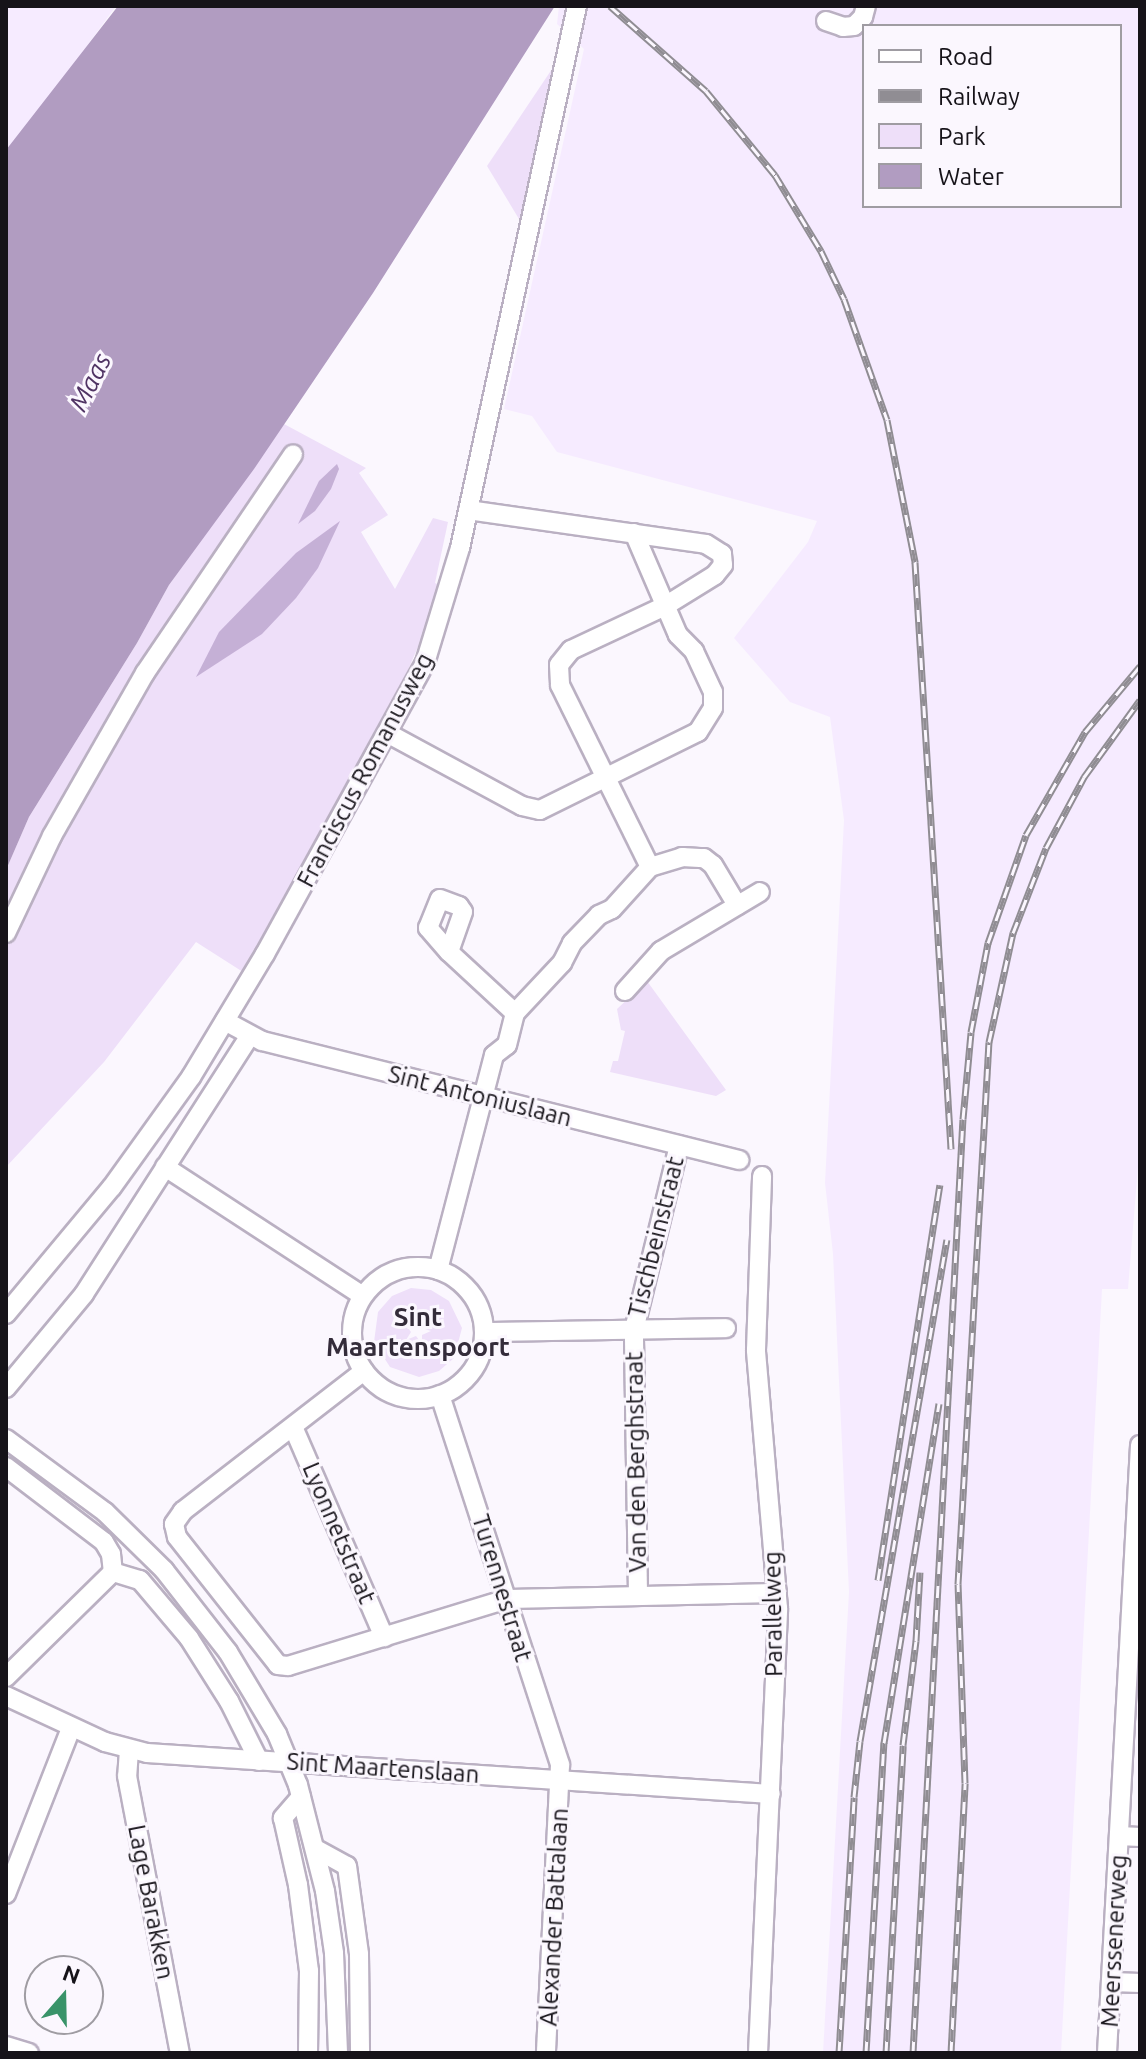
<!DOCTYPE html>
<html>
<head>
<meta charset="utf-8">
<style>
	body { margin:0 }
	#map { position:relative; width:1146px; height:2059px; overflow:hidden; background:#fbf7fe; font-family:Ubuntu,sans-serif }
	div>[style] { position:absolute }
	.built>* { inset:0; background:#f6ebff }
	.green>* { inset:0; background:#eedff9 }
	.forest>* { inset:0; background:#c5b0d6 }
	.water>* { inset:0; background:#b19cc1 }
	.roads { filter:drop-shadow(2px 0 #bab0c2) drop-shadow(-2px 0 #bab0c2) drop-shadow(0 2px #bab0c2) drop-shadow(0 -2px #bab0c2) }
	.minor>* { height:18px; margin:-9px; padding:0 9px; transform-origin:9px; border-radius:9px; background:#fff }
	.minor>.ring { margin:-9px; padding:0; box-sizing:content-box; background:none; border:18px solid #fff; border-radius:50% }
	.rail>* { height:7px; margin-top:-3.5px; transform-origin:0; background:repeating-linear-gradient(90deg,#fbf7fe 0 12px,#908d93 0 24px); box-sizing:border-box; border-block:2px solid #908d93 }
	span { translate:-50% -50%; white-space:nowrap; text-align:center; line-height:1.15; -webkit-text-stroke:6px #fbf7fe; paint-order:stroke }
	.street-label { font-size:24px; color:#161319 }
	.water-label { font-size:26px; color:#503364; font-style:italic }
	.neighbourhood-label { font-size:26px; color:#342c3a; font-weight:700 }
	.frame { position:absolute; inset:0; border:8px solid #161319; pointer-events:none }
	.legend { position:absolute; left:862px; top:24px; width:260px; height:184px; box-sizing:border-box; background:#fbf7fe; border:2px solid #9f9ca2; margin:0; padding:10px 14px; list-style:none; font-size:24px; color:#161319 }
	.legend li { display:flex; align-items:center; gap:16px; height:40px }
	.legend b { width:40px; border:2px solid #9f9ca2 }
	.north { position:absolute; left:24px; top:1955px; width:80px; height:80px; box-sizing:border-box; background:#fbf7fe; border:2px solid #9f9ca2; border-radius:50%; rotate:20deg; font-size:22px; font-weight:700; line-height:32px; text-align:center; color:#161319 }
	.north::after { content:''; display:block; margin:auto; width:28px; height:36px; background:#399369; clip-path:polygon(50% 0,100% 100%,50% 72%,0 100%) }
</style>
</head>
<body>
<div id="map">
	<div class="built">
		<i style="clip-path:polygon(6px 6px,116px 6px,6px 157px)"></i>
		<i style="clip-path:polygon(evenodd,559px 6px,1140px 6px,1140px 1142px,1128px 1289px,1102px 1289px,1061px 2053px,823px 2053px,849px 1592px,833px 1254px,825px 1183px,844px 820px,830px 717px,790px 702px,734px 638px,808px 542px,817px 521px,557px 452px,532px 416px,504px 409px,584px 49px,557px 24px,559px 6px,864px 26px,1120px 26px,1120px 206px,864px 206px,864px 26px)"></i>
	</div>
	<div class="green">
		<i style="clip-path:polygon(556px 63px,522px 224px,487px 166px)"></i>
		<i style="clip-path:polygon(284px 424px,366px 468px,359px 473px,388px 515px,361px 532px,395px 589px,433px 518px,448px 522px,435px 583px,441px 586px,433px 612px,383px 728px,243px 972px,196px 942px,104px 1062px,6px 1167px,6px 870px,29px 817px,137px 643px,169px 585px)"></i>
		<i style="clip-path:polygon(647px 981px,726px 1090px,716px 1096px,610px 1072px,613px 1061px,618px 1061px,625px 1031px,621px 1030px,617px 1009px)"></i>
		<i style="clip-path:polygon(evenodd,411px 1288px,431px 1290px,449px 1301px,462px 1328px,454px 1358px,439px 1371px,419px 1377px,390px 1367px,374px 1342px,378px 1312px,392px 1296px,411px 1288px,421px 1318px,422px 1328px,431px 1331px,422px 1335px,422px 1344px,416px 1336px,406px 1340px,411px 1332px,405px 1324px,415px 1326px,421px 1318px)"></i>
	</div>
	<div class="forest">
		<i style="clip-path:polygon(337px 464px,339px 469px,331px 489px,315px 511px,298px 524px,319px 481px)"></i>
		<i style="clip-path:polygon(340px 521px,318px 568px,296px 598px,262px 634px,196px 677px,219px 632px,296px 553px)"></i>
	</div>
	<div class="water">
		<i style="clip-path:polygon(118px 6px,555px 6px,373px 293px,254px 469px,169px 585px,137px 643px,29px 817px,6px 870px,6px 150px)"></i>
	</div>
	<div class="roads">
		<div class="minor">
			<i style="left:826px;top:21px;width:18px;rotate:19deg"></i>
			<i style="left:843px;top:27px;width:11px;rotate:-5deg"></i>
			<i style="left:854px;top:26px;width:13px;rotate:-45deg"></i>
			<i style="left:863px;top:17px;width:11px;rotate:-75deg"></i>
			<i style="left:468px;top:510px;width:240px;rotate:8.1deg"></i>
			<i style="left:706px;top:544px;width:19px;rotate:32deg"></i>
			<i style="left:722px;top:554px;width:11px;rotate:85deg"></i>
			<i style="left:723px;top:565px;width:13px;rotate:129deg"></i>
			<i style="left:715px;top:575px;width:59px;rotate:148.2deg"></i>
			<i style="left:665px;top:606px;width:104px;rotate:154.9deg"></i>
			<i style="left:571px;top:650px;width:19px;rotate:129deg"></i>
			<i style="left:559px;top:665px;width:20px;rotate:87deg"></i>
			<i style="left:560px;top:685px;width:203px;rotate:63.7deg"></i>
			<i style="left:389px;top:734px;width:151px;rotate:28.4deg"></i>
			<i style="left:522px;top:806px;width:18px;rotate:13deg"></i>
			<i style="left:540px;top:810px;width:176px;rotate:-26.3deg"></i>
			<i style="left:698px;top:732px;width:28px;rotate:-58deg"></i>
			<i style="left:713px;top:708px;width:16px;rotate:-90deg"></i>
			<i style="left:713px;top:692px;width:45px;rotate:-114.9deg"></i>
			<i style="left:694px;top:651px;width:23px;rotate:-135deg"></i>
			<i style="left:678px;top:635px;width:111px;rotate:-113.3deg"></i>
			<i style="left:6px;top:933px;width:107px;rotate:-64.6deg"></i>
			<i style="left:52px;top:836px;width:188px;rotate:-60.3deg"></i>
			<i style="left:145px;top:673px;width:264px;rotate:-55.9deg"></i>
			<i style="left:449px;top:952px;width:32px;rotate:-131deg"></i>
			<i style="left:428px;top:928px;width:31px;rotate:-68deg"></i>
			<i style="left:440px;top:899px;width:20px;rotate:20deg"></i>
			<i style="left:459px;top:906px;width:7px;rotate:56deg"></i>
			<i style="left:463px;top:912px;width:42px;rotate:109.3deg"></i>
			<i style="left:449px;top:952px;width:90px;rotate:42.7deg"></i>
			<i style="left:625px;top:991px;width:54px;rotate:-48deg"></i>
			<i style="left:661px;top:951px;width:115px;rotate:-30.8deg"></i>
			<i style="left:225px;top:1021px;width:42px;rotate:28.4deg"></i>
			<i style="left:262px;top:1041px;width:492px;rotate:14deg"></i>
			<i style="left:165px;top:1167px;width:236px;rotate:33.1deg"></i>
			<i class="ring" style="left:352px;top:1267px;width:114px;height:114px"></i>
			<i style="left:438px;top:1270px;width:222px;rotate:-75.4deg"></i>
			<i style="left:494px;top:1055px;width:16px;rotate:-38deg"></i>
			<i style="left:507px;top:1045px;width:33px;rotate:-76deg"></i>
			<i style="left:515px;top:1013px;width:69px;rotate:-46.8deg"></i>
			<i style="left:562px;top:963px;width:22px;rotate:-63deg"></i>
			<i style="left:572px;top:943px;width:39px;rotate:-46deg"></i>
			<i style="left:599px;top:915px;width:14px;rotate:-25deg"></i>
			<i style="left:612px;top:909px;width:57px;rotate:-47.9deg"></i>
			<i style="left:650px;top:867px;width:34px;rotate:-17deg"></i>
			<i style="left:682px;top:857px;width:22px;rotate:3deg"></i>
			<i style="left:704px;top:858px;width:11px;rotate:38deg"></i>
			<i style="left:713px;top:865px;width:47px;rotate:59deg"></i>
			<i style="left:6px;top:1314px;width:165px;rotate:-50.2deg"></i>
			<i style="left:112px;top:1187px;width:135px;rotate:-54.3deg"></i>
			<i style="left:191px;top:1077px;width:144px;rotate:-59deg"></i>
			<i style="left:265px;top:954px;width:332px;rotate:-61.2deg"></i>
			<i style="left:425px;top:663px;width:120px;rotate:-73.1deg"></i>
			<i style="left:460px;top:548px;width:554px;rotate:-77.82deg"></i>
			<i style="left:484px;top:1332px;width:242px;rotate:-0.9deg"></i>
			<i style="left:364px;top:1371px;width:229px;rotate:142.3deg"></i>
			<i style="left:183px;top:1511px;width:16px;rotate:125deg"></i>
			<i style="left:174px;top:1524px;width:13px;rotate:77deg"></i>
			<i style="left:177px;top:1537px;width:163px;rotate:51.7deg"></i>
			<i style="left:278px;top:1665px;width:10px;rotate:6deg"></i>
			<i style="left:288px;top:1666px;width:229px;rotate:-17deg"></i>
			<i style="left:507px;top:1599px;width:270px;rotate:-1.3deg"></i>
			<i style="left:6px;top:1388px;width:122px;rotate:-50.3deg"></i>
			<i style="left:84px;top:1294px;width:305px;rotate:-57.3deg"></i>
			<i style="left:440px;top:1395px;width:389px;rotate:72deg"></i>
			<i style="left:560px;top:1765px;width:288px;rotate:92.8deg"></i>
			<i style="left:294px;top:1429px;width:227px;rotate:66.6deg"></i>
			<i style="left:6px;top:1439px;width:123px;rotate:36.4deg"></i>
			<i style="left:105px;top:1512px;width:83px;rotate:44.5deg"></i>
			<i style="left:164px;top:1570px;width:104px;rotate:52deg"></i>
			<i style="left:228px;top:1652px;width:96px;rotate:59.1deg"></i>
			<i style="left:277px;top:1734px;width:55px;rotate:67.6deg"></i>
			<i style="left:298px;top:1785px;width:109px;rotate:75.7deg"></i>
			<i style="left:325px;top:1891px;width:63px;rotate:81.7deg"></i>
			<i style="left:334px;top:1953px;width:100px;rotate:87.7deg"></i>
			<i style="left:6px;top:1467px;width:123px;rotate:37.4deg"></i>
			<i style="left:104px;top:1542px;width:14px;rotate:60deg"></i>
			<i style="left:111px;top:1554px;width:18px;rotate:84deg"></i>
			<i style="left:113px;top:1572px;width:28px;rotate:17deg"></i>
			<i style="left:140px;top:1580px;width:76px;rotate:49.8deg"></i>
			<i style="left:189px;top:1638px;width:75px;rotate:57.6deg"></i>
			<i style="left:229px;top:1701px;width:67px;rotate:63.4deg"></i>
			<i style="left:638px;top:1594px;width:264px;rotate:-90.9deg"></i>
			<i style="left:634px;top:1330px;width:190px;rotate:-76.3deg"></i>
			<i style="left:6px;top:1677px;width:150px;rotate:-44.5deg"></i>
			<i style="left:6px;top:1696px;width:109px;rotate:24.9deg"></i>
			<i style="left:105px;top:1742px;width:43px;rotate:14.7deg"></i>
			<i style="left:147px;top:1753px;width:625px;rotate:3.76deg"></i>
			<i style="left:129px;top:1750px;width:26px;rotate:94deg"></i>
			<i style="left:127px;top:1776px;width:282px;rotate:79.2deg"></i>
			<i style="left:301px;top:1797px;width:28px;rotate:131deg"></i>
			<i style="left:283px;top:1818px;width:69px;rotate:77.4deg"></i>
			<i style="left:298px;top:1885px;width:87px;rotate:82.7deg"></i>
			<i style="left:309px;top:1971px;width:82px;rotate:90.7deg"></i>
			<i style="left:1119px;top:1836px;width:21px;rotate:3deg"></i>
			<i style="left:316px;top:1849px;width:35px;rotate:29deg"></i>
			<i style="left:347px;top:1866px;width:89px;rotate:82.2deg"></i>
			<i style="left:359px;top:1954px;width:99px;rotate:89.4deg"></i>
			<i style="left:6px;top:1894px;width:178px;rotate:-68.6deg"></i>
			<i style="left:1112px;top:1982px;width:28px;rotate:2deg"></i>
			<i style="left:6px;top:2046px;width:24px;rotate:17deg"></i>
			<i style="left:758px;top:2053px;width:445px;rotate:-87.4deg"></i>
			<i style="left:778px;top:1608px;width:259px;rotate:-94.9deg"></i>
			<i style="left:756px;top:1350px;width:174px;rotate:-88deg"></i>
			<i style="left:1107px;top:2053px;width:609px;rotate:-86.89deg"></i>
		</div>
	</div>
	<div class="rail">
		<i style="left:610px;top:6px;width:128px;rotate:41.5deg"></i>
		<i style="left:706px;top:91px;width:109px;rotate:50.6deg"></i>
		<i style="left:775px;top:175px;width:89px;rotate:58.8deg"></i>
		<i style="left:821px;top:251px;width:53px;rotate:64.4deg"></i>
		<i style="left:844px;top:299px;width:128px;rotate:70.4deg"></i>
		<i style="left:887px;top:420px;width:145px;rotate:78.8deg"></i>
		<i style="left:915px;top:562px;width:588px;rotate:86.49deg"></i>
		<i style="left:878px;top:1580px;width:400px;rotate:-81.1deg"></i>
		<i style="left:839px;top:2053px;width:256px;rotate:-86.6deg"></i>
		<i style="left:854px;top:1797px;width:56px;rotate:-83.9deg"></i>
		<i style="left:860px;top:1741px;width:509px;rotate:-80.17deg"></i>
		<i style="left:866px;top:2053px;width:311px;rotate:-86.7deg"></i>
		<i style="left:884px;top:1743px;width:344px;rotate:-80.8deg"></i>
		<i style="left:886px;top:2053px;width:308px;rotate:-86.8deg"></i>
		<i style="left:903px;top:1745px;width:105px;rotate:-82.9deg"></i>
		<i style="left:916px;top:1641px;width:69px;rotate:-86.7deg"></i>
		<i style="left:913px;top:2053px;width:935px;rotate:-86.94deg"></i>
		<i style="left:963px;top:1119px;width:87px;rotate:-84.7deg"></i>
		<i style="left:971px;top:1032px;width:91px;rotate:-79.2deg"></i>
		<i style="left:988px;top:943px;width:114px;rotate:-70.6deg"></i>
		<i style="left:1026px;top:835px;width:119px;rotate:-60.2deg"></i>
		<i style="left:1085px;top:732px;width:86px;rotate:-50.2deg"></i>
		<i style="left:951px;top:2053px;width:270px;rotate:-87deg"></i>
		<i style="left:965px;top:1783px;width:199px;rotate:-92deg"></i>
		<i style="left:958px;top:1584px;width:543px;rotate:-86.73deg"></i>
		<i style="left:989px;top:1042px;width:112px;rotate:-77.6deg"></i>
		<i style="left:1013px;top:933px;width:91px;rotate:-68.8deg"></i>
		<i style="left:1046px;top:848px;width:81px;rotate:-61.8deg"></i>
		<i style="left:1084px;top:777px;width:95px;rotate:-54deg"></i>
	</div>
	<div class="street-label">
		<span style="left:365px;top:770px;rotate:-62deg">Franciscus Romanusweg</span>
		<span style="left:480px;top:1096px;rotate:14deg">Sint Antoniuslaan</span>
		<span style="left:656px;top:1237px;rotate:-76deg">Tischbeinstraat</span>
		<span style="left:636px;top:1462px;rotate:-91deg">Van den Berghstraat</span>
		<span style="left:339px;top:1533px;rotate:67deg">Lyonnetstraat</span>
		<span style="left:502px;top:1588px;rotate:73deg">Turennestraat</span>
		<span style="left:773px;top:1614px;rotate:-91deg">Parallelweg</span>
		<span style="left:383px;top:1768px;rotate:4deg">Sint Maartenslaan</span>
		<span style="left:151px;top:1902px;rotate:79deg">Lage Barakken</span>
		<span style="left:554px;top:1917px;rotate:-87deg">Alexander Battalaan</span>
		<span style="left:1114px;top:1941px;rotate:-87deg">Meerssenerweg</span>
	</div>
	<div class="water-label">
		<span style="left:90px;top:382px;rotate:-63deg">Maas</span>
	</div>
	<div class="neighbourhood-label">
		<span style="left:418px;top:1332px">Sint<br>Maartenspoort</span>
	</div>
	<div class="frame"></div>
	<ul class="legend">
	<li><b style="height:10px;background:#fff"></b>Road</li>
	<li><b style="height:10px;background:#908d93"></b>Railway</li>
	<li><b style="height:22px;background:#eedff9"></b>Park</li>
	<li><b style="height:22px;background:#b19cc1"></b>Water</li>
	</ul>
	<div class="north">N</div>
</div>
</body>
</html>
